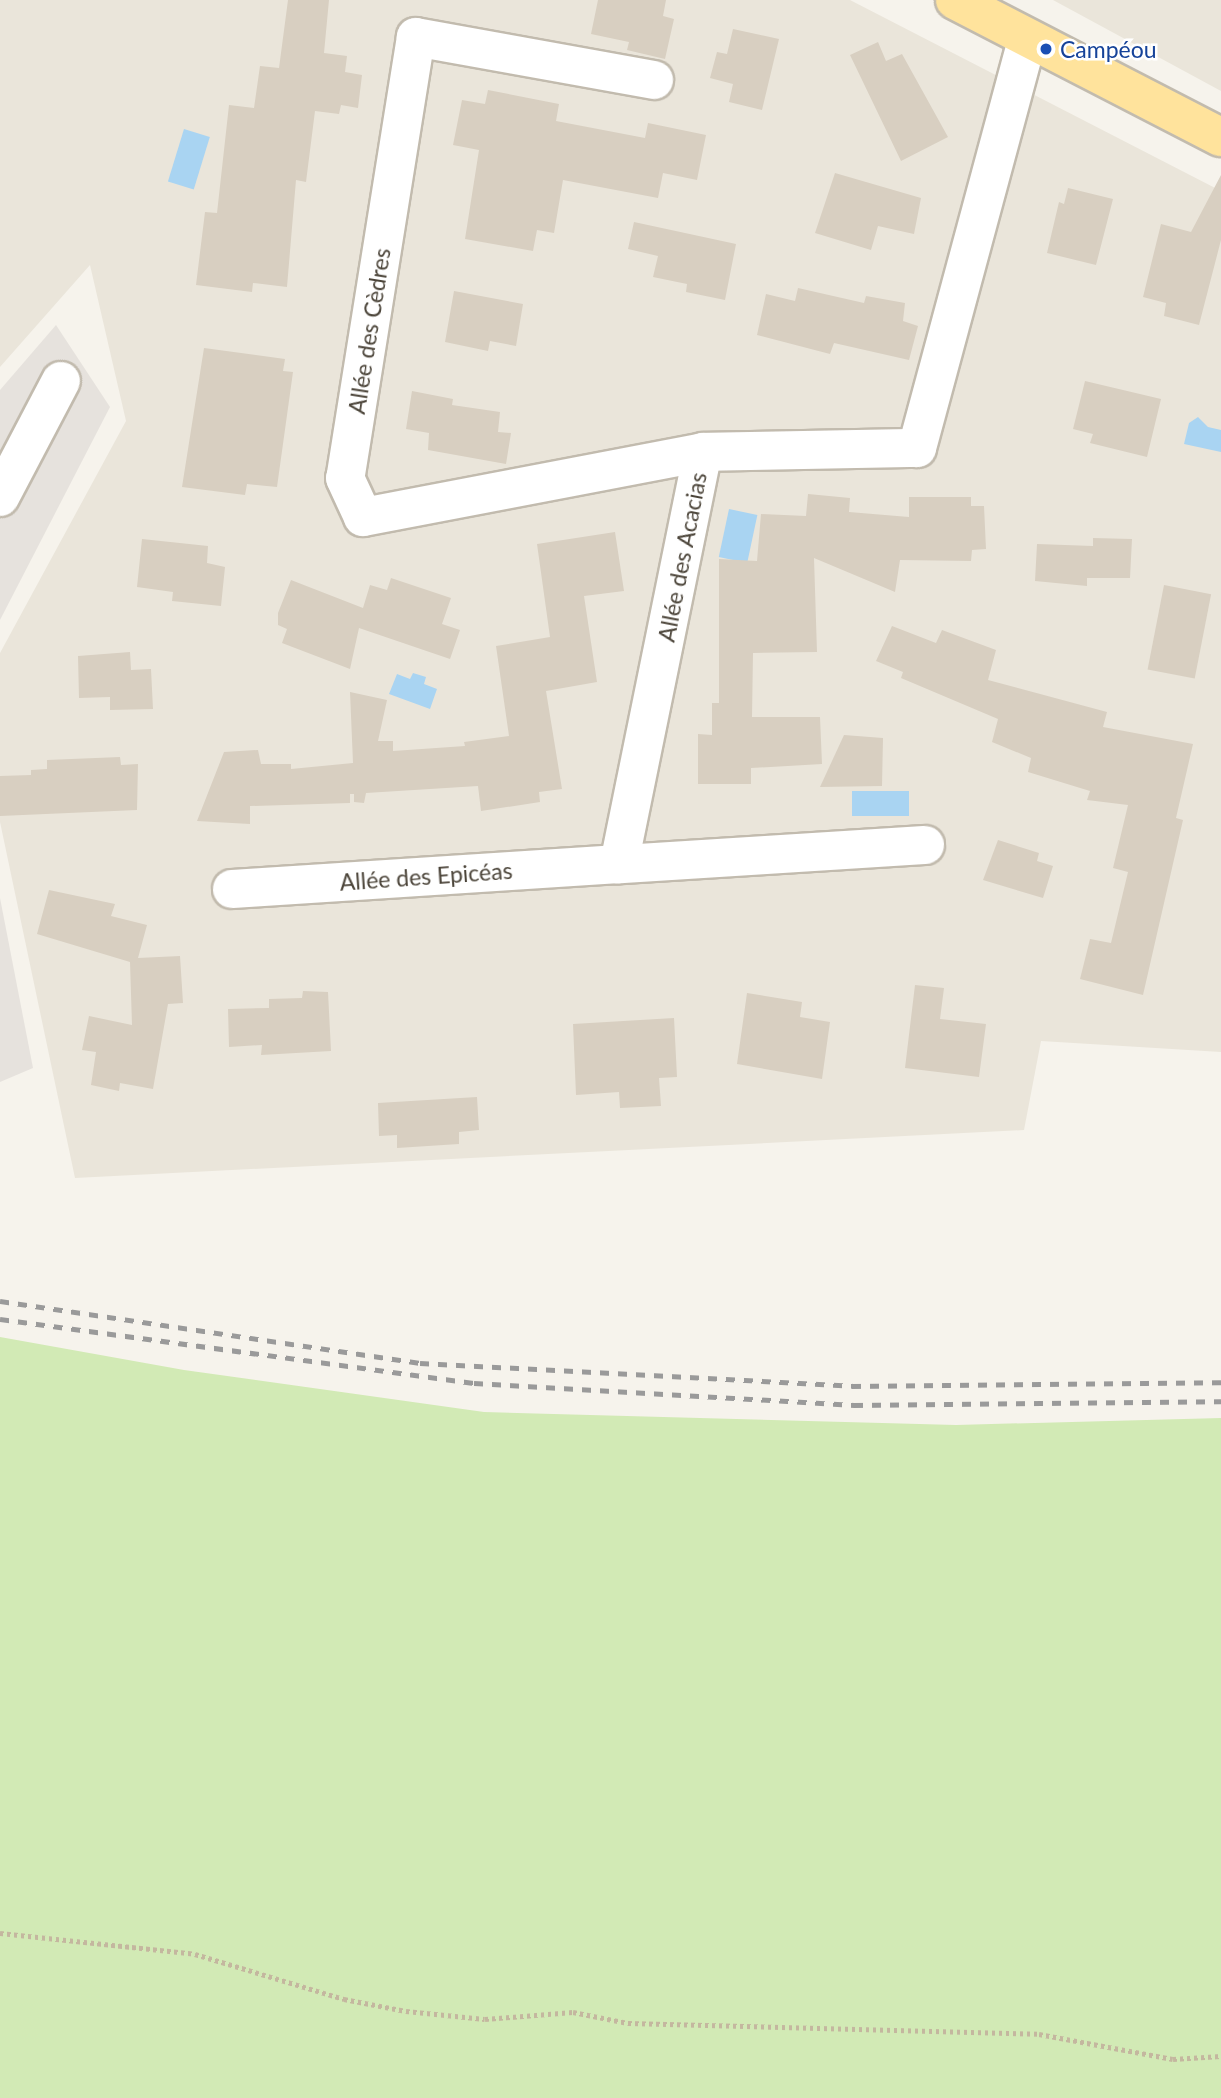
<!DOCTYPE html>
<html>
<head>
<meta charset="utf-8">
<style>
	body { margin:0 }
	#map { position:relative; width:1221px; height:2098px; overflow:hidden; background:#f6f3ec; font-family:Lato,sans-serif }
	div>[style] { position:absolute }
	.residential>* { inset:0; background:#eae5da }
	.industrial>* { inset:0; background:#e6e2dd }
	.green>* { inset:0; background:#d2eab5 }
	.water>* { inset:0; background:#a9d4f2; transform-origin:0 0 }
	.building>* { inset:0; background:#d8cfc1; transform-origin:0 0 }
	.path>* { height:4.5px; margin-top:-2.25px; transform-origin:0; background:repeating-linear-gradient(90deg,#c4b79f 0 3.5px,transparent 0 7px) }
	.roads { filter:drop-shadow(2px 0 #c2bbae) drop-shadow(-2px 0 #c2bbae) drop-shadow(0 2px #c2bbae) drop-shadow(0 -2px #c2bbae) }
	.minor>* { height:38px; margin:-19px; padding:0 19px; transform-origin:19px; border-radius:19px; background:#fff }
	.major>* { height:38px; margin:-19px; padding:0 19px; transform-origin:19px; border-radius:19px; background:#ffe39c }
	.rail>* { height:5px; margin-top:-2.5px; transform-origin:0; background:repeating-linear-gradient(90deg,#9a9a9a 0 9px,transparent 0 18px) }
	.dots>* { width:19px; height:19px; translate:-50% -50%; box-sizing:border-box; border:4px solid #fff; border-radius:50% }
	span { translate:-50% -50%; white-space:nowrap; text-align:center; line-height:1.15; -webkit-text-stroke:5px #fff; paint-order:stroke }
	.transit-label { font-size:23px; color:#164399 }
	.left { translate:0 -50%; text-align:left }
	.street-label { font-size:23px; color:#4b4439 }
</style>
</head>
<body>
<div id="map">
	<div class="residential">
		<i style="clip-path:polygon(0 0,850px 0,1221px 191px,1221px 1052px,1041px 1041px,1024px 1130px,75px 1178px,0 822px,0 653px,126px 421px,90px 265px,0 367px)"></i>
		<i style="clip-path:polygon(1053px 0,1221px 0,1221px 91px)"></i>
	</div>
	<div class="industrial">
		<i style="clip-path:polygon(56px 325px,110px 407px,0 620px,0 390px)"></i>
		<i style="clip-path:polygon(0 898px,33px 1068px,0 1082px)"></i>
	</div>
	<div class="green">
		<i style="clip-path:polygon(0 1337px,184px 1370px,484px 1412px,956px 1425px,1221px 1418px,1221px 2098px,0 2098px)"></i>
	</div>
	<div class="water">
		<i style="left:184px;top:129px;width:27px;height:55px;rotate:17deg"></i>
		<i style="clip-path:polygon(1198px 417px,1208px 427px,1221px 430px,1221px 452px,1184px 444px,1189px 423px)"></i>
		<i style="left:729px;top:509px;width:29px;height:49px;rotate:12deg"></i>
		<i style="clip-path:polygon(413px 673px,426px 677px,424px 684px,437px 689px,430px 709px,389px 694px,397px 674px,410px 679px)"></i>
		<i style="left:852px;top:791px;width:57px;height:25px"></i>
	</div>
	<div class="building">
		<i style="clip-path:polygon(288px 0,329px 0,324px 53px,347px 56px,345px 72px,362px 75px,358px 108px,341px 105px,339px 114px,315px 111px,306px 182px,296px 180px,287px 287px,253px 283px,252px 292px,196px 285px,205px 212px,217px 213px,229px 105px,254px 108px,260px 66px,279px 68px)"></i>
		<i style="clip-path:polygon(598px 0,666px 0,663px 16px,674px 19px,665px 59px,627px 50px,629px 42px,591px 34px)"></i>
		<i style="clip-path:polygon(733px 29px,779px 39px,762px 110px,729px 102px,733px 84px,710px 78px,717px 52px,727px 54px)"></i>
		<i style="clip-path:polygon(878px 42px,886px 61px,902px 54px,948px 137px,901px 161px,850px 55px)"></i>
		<i style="clip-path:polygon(488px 90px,559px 104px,556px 121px,645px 138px,648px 123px,706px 135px,697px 180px,663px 173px,658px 198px,563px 180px,554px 233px,537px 230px,533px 251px,465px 239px,479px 150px,453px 145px,462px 100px,485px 104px)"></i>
		<i style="clip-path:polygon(835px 173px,921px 198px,914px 234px,878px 226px,871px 250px,815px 233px)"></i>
		<i style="clip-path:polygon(1221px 175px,1221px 240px,1199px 325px,1164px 316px,1166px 303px,1143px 297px,1161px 224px,1191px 232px)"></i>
		<i style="clip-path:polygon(1068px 188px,1113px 199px,1096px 265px,1047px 253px,1059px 202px,1064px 204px)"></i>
		<i style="clip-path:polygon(634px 222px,736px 244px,725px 300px,686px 292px,687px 284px,653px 277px,658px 256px,628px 249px)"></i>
		<i style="clip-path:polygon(798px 288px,864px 303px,866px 296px,905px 303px,903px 321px,918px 326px,909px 360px,834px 343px,830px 354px,757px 335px,766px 294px,795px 301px)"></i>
		<i style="clip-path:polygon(454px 291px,523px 304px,516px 346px,490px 341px,488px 351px,445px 342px)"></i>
		<i style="clip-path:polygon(204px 348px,285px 359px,283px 371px,293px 372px,277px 487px,247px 484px,245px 495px,182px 487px)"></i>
		<i style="clip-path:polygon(1085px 381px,1161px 399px,1147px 457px,1090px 443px,1093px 434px,1073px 429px)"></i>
		<i style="clip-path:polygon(412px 391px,453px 399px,452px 405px,500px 412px,498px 432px,511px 433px,506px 464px,428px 450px,429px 433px,406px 429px)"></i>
		<i style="clip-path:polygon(808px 494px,850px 498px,849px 512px,909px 517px,909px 497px,971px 497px,971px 506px,984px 506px,986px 549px,972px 550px,971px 561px,900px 560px,895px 592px,814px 558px,817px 652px,753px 653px,752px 717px,820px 717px,822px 764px,751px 768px,751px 784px,698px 784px,698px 734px,712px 735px,712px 703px,719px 703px,719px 559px,757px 561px,761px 514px,806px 516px)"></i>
		<i style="clip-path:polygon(615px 532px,624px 591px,584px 596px,597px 682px,546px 691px,562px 789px,539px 792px,540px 802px,481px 811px,478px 786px,366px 793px,364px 803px,354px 802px,354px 794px,350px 794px,350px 803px,250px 806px,250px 824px,197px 821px,224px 752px,258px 750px,261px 764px,291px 764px,291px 769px,353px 763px,350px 692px,387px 700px,378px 741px,393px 741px,393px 751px,465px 746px,464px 742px,509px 736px,496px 646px,550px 637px,537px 544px)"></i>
		<i style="clip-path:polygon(1093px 538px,1132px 539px,1130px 578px,1087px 578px,1087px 586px,1035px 581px,1037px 544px,1093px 546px)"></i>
		<i style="clip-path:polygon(142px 539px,208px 546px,207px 563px,225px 567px,221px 606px,172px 601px,173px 592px,137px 587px)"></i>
		<i style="clip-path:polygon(391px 578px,451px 598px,442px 624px,460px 630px,450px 659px,359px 628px,350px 669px,282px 643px,287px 629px,278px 625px,278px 613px,291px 580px,363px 608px,370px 585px,387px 590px)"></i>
		<i style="left:1164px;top:585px;width:48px;height:86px;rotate:11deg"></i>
		<i style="clip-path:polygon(892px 626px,936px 643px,942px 630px,996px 650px,988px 680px,1107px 712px,1103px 727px,1193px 744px,1176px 818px,1183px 820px,1143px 995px,1080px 979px,1090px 939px,1111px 943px,1128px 872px,1113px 868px,1128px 805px,1087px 800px,1090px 791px,1028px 772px,1031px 758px,992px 742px,998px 719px,901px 678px,903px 672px,876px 661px)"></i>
		<i style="clip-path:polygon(130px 652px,131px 670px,151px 669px,153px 709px,110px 710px,110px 697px,79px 698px,78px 656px)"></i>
		<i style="clip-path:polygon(844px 735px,883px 738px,882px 786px,820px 787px)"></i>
		<i style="clip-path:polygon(120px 757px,121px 765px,138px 764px,137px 810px,0 816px,0 776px,31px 775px,31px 770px,47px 769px,47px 760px)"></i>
		<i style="clip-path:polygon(998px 840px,1039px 853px,1037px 861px,1053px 866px,1043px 898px,983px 880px)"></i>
		<i style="clip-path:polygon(49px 890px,115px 904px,111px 916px,147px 925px,138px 958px,180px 956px,183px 1003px,168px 1004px,153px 1089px,120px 1083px,119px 1091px,91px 1085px,96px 1052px,82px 1050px,89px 1016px,132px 1025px,130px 962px,37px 934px)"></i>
		<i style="clip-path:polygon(915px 985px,944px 988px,940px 1019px,986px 1024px,979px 1077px,905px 1068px)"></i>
		<i style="clip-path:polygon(303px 991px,328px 992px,331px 1051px,261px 1055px,262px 1045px,229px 1047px,228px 1009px,269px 1008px,269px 999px,302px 998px)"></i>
		<i style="clip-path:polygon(747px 993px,802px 1002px,800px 1017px,830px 1022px,822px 1079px,737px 1064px)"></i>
		<i style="clip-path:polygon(674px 1018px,677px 1077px,659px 1078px,661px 1106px,620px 1108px,619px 1092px,576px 1095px,573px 1024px)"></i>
		<i style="clip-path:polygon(477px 1097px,479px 1130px,459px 1132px,459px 1144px,397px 1148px,397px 1135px,379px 1136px,378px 1103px)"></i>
	</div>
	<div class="path">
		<i style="left:0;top:1933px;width:196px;rotate:6.1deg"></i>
		<i style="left:195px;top:1954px;width:156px;rotate:16.8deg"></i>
		<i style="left:344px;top:1999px;width:63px;rotate:11deg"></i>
		<i style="left:406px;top:2011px;width:79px;rotate:5.8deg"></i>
		<i style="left:485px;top:2019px;width:88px;rotate:-4.5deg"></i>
		<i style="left:573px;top:2012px;width:56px;rotate:11.3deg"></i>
		<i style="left:628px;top:2023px;width:411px;rotate:1.5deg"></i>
		<i style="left:1039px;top:2034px;width:136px;rotate:10.6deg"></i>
		<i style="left:1173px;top:2059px;width:48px;rotate:-3.6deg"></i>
	</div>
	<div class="roads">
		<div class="minor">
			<i style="left:654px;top:80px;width:242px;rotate:-169.8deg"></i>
			<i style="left:416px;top:37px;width:447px;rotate:99.1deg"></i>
			<i style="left:345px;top:478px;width:43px;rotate:65.2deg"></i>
			<i style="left:363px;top:517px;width:346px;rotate:-10.8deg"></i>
			<i style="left:0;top:497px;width:131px;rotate:-62.3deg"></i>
			<i style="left:925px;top:845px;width:307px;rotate:176.4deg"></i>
			<i style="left:619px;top:864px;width:420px;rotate:-78.5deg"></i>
			<i style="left:703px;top:452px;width:214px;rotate:-1.1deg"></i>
			<i style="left:917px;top:448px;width:424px;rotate:-74.9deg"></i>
			<i style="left:232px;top:889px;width:388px;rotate:-3.7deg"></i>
		</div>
		<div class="major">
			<i style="left:955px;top:0;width:299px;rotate:27.3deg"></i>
		</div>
	</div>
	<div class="rail">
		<i style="left:0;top:1301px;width:425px;rotate:8.4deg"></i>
		<i style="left:420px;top:1363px;width:433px;rotate:3deg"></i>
		<i style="left:852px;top:1386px;width:369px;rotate:-0.6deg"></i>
		<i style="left:0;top:1319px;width:478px;rotate:7.7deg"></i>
		<i style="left:474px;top:1383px;width:381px;rotate:3.3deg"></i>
		<i style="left:854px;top:1405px;width:367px;rotate:-0.6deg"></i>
	</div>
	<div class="dots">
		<i style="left:1046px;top:49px;background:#1a4fb4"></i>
	</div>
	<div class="transit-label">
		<span class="left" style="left:1060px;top:49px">Campéou</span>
	</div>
	<div class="street-label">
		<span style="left:369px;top:331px;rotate:-81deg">Allée des Cèdres</span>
		<span style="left:682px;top:557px;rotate:-79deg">Allée des Acacias</span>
		<span style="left:426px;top:876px;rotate:-4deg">Allée des Epicéas</span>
	</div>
</div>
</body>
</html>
